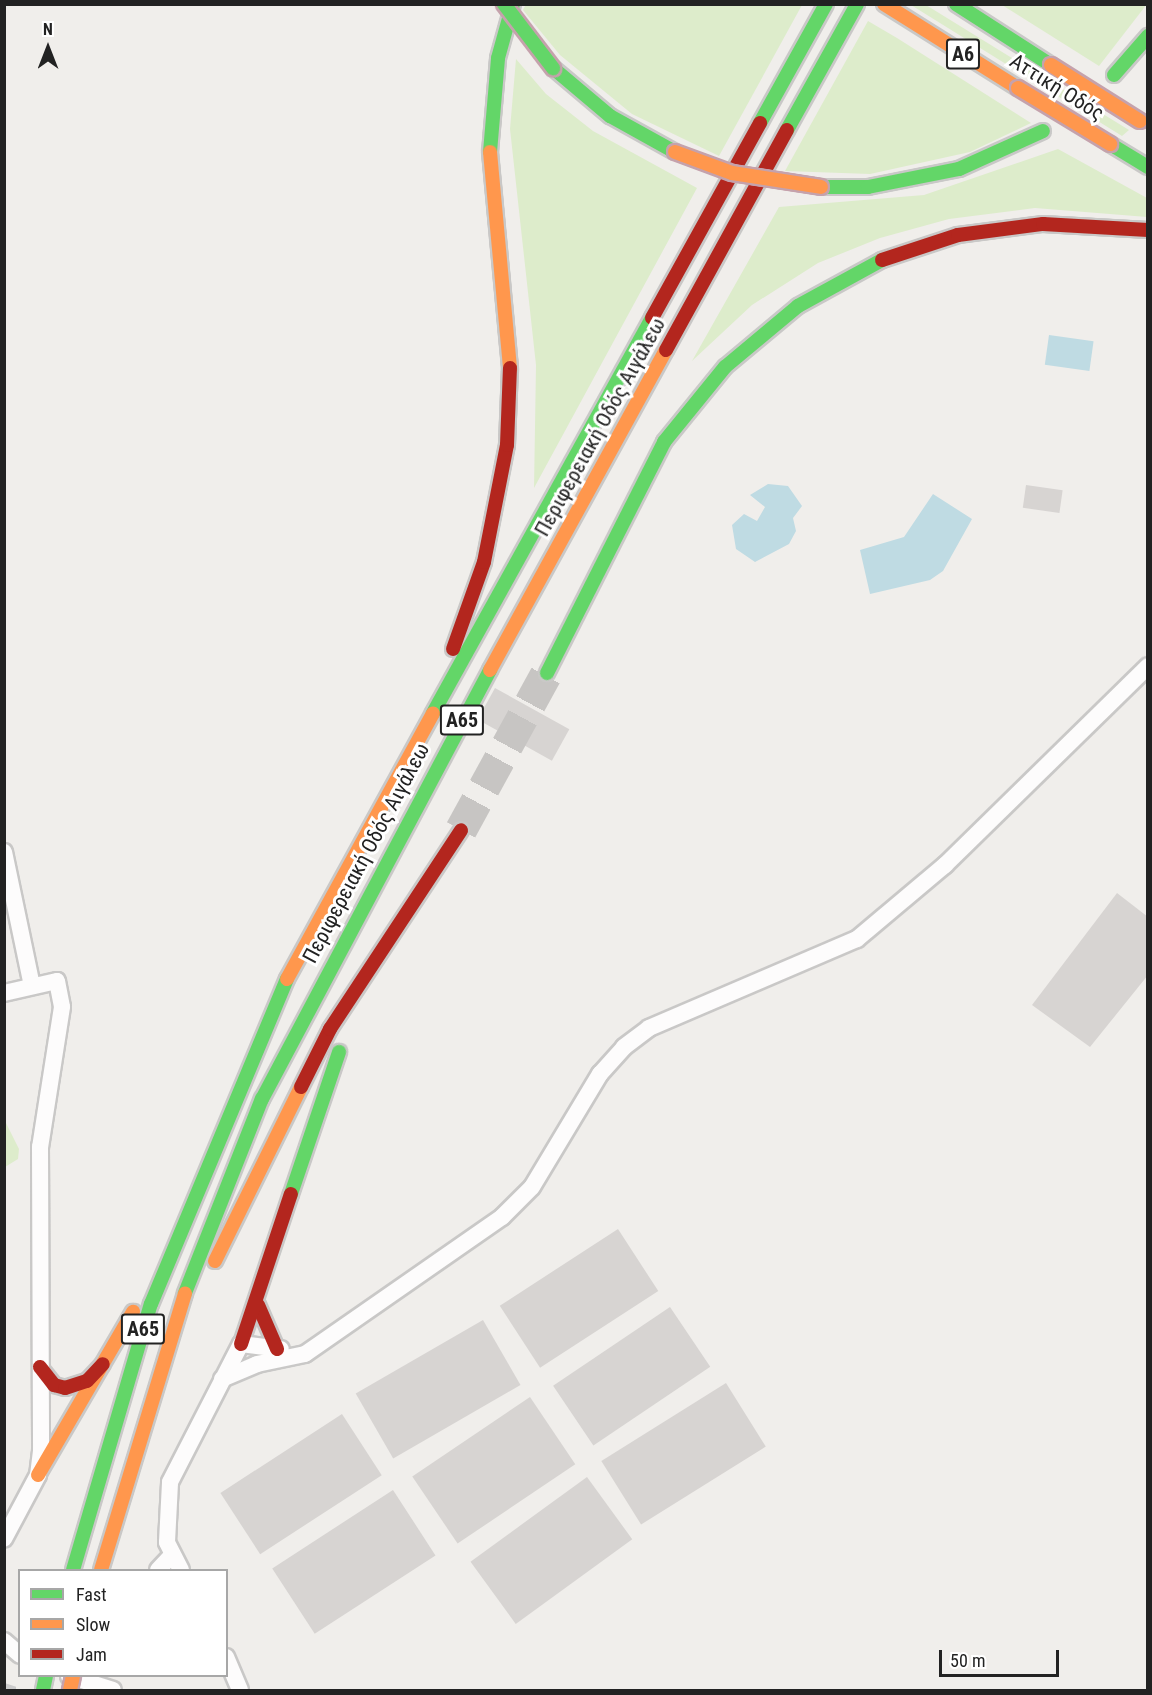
<!DOCTYPE html>
<html>
<head>
<meta charset="utf-8">
<style>
	body { margin:0 }
	#map { position:relative; width:1152px; height:1695px; overflow:hidden; background:#f0eeeb; font-family:"Roboto Condensed",sans-serif }
	div>[style] { position:absolute }
	.grass>* { inset:0; background:#ddeccb }
	.water>* { inset:0; background:#bfdbe3; transform-origin:0 0 }
	.building>* { inset:0; background:#d7d4d2; transform-origin:0 0 }
	.highway-tunnel>* { height:32px; margin-top:-16px; transform-origin:0; background:repeating-linear-gradient(90deg,#c7c5c3 0 32px,transparent 0 48px) }
	.roads { filter:drop-shadow(2px 0 #c9c8c7) drop-shadow(-2px 0 #c9c8c7) drop-shadow(0 2px #c9c8c7) drop-shadow(0 -2px #c9c8c7) }
	.street>* { height:16px; margin:-8px; padding:0 8px; transform-origin:8px; border-radius:8px; background:#fdfcfc }
	.fast>* { height:14px; margin:-7px; padding:0 7px; transform-origin:7px; border-radius:7px; background:#63d668 }
	.slow>* { height:14px; margin:-7px; padding:0 7px; transform-origin:7px; border-radius:7px; background:#ff974d }
	.jam>* { height:14px; margin:-7px; padding:0 7px; transform-origin:7px; border-radius:7px; background:#b3261e }
	.rail>* { height:4.5px; margin-top:-2.25px; transform-origin:0; background:repeating-linear-gradient(90deg,#ccc 0 12px,transparent 0 24px) }
	.bridges { filter:drop-shadow(2px 0 #c5a2ac) drop-shadow(-2px 0 #c5a2ac) drop-shadow(0 2px #c5a2ac) drop-shadow(0 -2px #c5a2ac) }
	.fast-bridge>* { height:14px; margin:-7px; padding:0 7px; transform-origin:7px; border-radius:7px; background:#63d668 }
	.slow-bridge>* { height:14px; margin:-7px; padding:0 7px; transform-origin:7px; border-radius:7px; background:#ff974d }
	span { translate:-50% -50%; white-space:nowrap; text-align:center; line-height:1.15; -webkit-text-stroke:6px #fff; paint-order:stroke }
	.shield-label span { padding:2px 4px; background:#fff; border:2px solid; border-radius:4px; -webkit-text-stroke-width:0 }
	.shield-label { font-size:20px; color:#222; font-weight:700 }
	.street-label { font-size:21px; color:#222 }
	.frame { position:absolute; inset:0; border:6px solid #222; pointer-events:none }
	.legend { position:absolute; left:18px; top:1569px; width:210px; height:108px; box-sizing:border-box; background:#fff; border:2px solid #a7a7a7; margin:0; padding:8px 10px; list-style:none; font-size:18px; color:#222 }
	.legend li { display:flex; align-items:center; gap:12px; height:30px }
	.legend b { width:30px; border:2px solid #a7a7a7 }
	.north { position:absolute; left:18px; top:18px; width:60px; height:60px; -webkit-text-stroke:4px #fff; paint-order:stroke; rotate:0deg; font-size:16px; font-weight:700; line-height:24px; text-align:center; color:#222 }
	.north::after { content:''; display:block; margin:auto; width:21px; height:27px; background:#222; clip-path:polygon(50% 0,100% 100%,50% 72%,0 100%) }
	.scale { position:absolute; left:939px; top:1650px; width:120px; height:27px; box-sizing:border-box; border:3px solid #222; border-top:0; padding-left:8px; font-size:18px; line-height:21px; white-space:nowrap; color:#222; -webkit-text-stroke:4px #fff; paint-order:stroke }
</style>
</head>
<body>
<div id="map">
	<div class="grass">
		<i style="clip-path:polygon(526px 4px,802px 5px,719px 156px,632px 114px,560px 55px,523px 10px)"></i>
		<i style="clip-path:polygon(1147px 4px,1099px 66px,1002px 5px,1002px 4px)"></i>
		<i style="clip-path:polygon(911px 5px,926px 5px,1129px 130px,1122px 136px)"></i>
		<i style="clip-path:polygon(868px 21px,897px 38px,1031px 123px,970px 152px,870px 174px,785px 171px)"></i>
		<i style="clip-path:polygon(516px 59px,546px 94px,593px 131px,697px 188px,534px 488px,536px 365px,510px 129px)"></i>
		<i style="clip-path:polygon(1058px 149px,1147px 198px,1147px 217px,1035px 208px,949px 219px,880px 238px,818px 263px,752px 305px,692px 361px,779px 207px,924px 195px)"></i>
		<i style="clip-path:polygon(4px 1119px,19px 1149px,18px 1159px,5px 1167px)"></i>
	</div>
	<div class="water">
		<i style="left:1049px;top:335px;width:45px;height:30px;rotate:8deg"></i>
		<i style="clip-path:polygon(768px 484px,788px 486px,802px 506px,793px 518px,796px 531px,789px 544px,755px 562px,736px 549px,732px 525px,744px 514px,757px 521px,765px 507px,750px 495px)"></i>
		<i style="clip-path:polygon(933px 494px,972px 519px,943px 571px,930px 580px,870px 594px,860px 550px,904px 537px)"></i>
	</div>
	<div class="building">
		<i style="left:1026px;top:485px;width:37px;height:23px;rotate:8deg"></i>
		<i style="left:495px;top:688px;width:85px;height:36px;rotate:29deg"></i>
		<i style="clip-path:polygon(1117px 893px,1148px 917px,1148px 975px,1090px 1047px,1032px 1005px)"></i>
		<i style="left:618px;top:1229px;width:74px;height:141px;rotate:57deg"></i>
		<i style="left:670px;top:1307px;width:72px;height:141px;rotate:56deg"></i>
		<i style="left:483px;top:1320px;width:75px;height:147px;rotate:60deg"></i>
		<i style="left:726px;top:1383px;width:75px;height:147px;rotate:58deg"></i>
		<i style="left:530px;top:1397px;width:81px;height:142px;rotate:56deg"></i>
		<i style="left:342px;top:1414px;width:73px;height:145px;rotate:57deg"></i>
		<i style="left:587px;top:1477px;width:77px;height:144px;rotate:54deg"></i>
		<i style="left:393px;top:1490px;width:78px;height:144px;rotate:57deg"></i>
	</div>
	<div class="highway-tunnel">
		<i style="left:461px;top:830px;width:179px;rotate:-61.3deg"></i>
	</div>
	<div class="roads">
		<div class="street">
			<i style="left:4px;top:852px;width:137px;rotate:78.2deg"></i>
			<i style="left:4px;top:993px;width:54px;rotate:-12.8deg"></i>
			<i style="left:57px;top:981px;width:26px;rotate:79deg"></i>
			<i style="left:62px;top:1007px;width:142px;rotate:98.9deg"></i>
			<i style="left:40px;top:1147px;width:304px;rotate:89.8deg"></i>
			<i style="left:41px;top:1451px;width:24px;rotate:97deg"></i>
			<i style="left:38px;top:1475px;width:72px;rotate:118deg"></i>
			<i style="left:222px;top:1379px;width:38px;rotate:-23deg"></i>
			<i style="left:257px;top:1364px;width:49px;rotate:-11.8deg"></i>
			<i style="left:305px;top:1354px;width:240px;rotate:-34.8deg"></i>
			<i style="left:502px;top:1217px;width:42px;rotate:-45deg"></i>
			<i style="left:532px;top:1187px;width:132px;rotate:-59deg"></i>
			<i style="left:600px;top:1074px;width:36px;rotate:-48deg"></i>
			<i style="left:624px;top:1047px;width:31px;rotate:-37deg"></i>
			<i style="left:649px;top:1028px;width:226px;rotate:-23.2deg"></i>
			<i style="left:857px;top:939px;width:115px;rotate:-40.1deg"></i>
			<i style="left:945px;top:865px;width:284px;rotate:-44.4deg"></i>
			<i style="left:158px;top:1570px;width:21px;rotate:-47deg"></i>
			<i style="left:181px;top:1570px;width:31px;rotate:-117deg"></i>
			<i style="left:167px;top:1542px;width:60px;rotate:-87.1deg"></i>
			<i style="left:170px;top:1482px;width:155px;rotate:-62.8deg"></i>
			<i style="left:241px;top:1344px;width:40px;rotate:7.1deg"></i>
			<i style="left:4px;top:1641px;width:21px;rotate:41deg"></i>
			<i style="left:226px;top:1657px;width:36px;rotate:67deg"></i>
			<i style="left:69px;top:1676px;width:46px;rotate:17.7deg"></i>
		</div>
		<div class="fast">
			<i style="left:956px;top:4px;width:113px;rotate:32.7deg"></i>
			<i style="left:553px;top:68px;width:75px;rotate:40.1deg"></i>
			<i style="left:610px;top:116px;width:74px;rotate:29deg"></i>
			<i style="left:1114px;top:75px;width:52px;rotate:-48.9deg"></i>
			<i style="left:760px;top:123px;width:136px;rotate:-61deg"></i>
			<i style="left:787px;top:130px;width:144px;rotate:-60.9deg"></i>
			<i style="left:1110px;top:144px;width:44px;rotate:31.2deg"></i>
			<i style="left:490px;top:152px;width:94px;rotate:-85.1deg"></i>
			<i style="left:498px;top:58px;width:56px;rotate:-74.5deg"></i>
			<i style="left:821px;top:187px;width:47px"></i>
			<i style="left:868px;top:187px;width:93px;rotate:-11.2deg"></i>
			<i style="left:959px;top:169px;width:92px;rotate:-24.3deg"></i>
			<i style="left:547px;top:673px;width:259px;rotate:-63.1deg"></i>
			<i style="left:664px;top:442px;width:97px;rotate:-50.9deg"></i>
			<i style="left:725px;top:367px;width:95px;rotate:-39.9deg"></i>
			<i style="left:798px;top:306px;width:96px;rotate:-28.7deg"></i>
			<i style="left:433px;top:713px;width:452px;rotate:-61deg"></i>
			<i style="left:291px;top:1194px;width:150px;rotate:-71.3deg"></i>
			<i style="left:185px;top:1293px;width:209px;rotate:-68.4deg"></i>
			<i style="left:262px;top:1099px;width:486px;rotate:-62deg"></i>
			<i style="left:73px;top:1570px;width:277px;rotate:-73.7deg"></i>
			<i style="left:151px;top:1304px;width:352px;rotate:-67.3deg"></i>
			<i style="left:43px;top:1690px;width:14px;rotate:-78deg"></i>
		</div>
		<div class="slow">
			<i style="left:884px;top:4px;width:158px;rotate:32.1deg"></i>
			<i style="left:490px;top:152px;width:217px;rotate:84.7deg"></i>
			<i style="left:490px;top:670px;width:365px;rotate:-61.2deg"></i>
			<i style="left:287px;top:979px;width:303px;rotate:-61.2deg"></i>
			<i style="left:215px;top:1261px;width:194px;rotate:-63.7deg"></i>
			<i style="left:38px;top:1475px;width:189px;rotate:-59.8deg"></i>
			<i style="left:101px;top:1570px;width:289px;rotate:-73.1deg"></i>
		</div>
		<div class="jam">
			<i style="left:882px;top:260px;width:80px;rotate:-18.2deg"></i>
			<i style="left:958px;top:235px;width:86px;rotate:-7.4deg"></i>
			<i style="left:1043px;top:224px;width:105px;rotate:3.3deg"></i>
			<i style="left:652px;top:318px;width:223px;rotate:-61deg"></i>
			<i style="left:666px;top:350px;width:251px;rotate:-61.2deg"></i>
			<i style="left:453px;top:649px;width:92px;rotate:-70.4deg"></i>
			<i style="left:484px;top:562px;width:119px;rotate:-78.9deg"></i>
			<i style="left:507px;top:445px;width:77px;rotate:-87.8deg"></i>
			<i style="left:301px;top:1087px;width:65px;rotate:-63.4deg"></i>
			<i style="left:330px;top:1029px;width:238px;rotate:-56.6deg"></i>
			<i style="left:258px;top:1305px;width:48px;rotate:66.6deg"></i>
			<i style="left:241px;top:1344px;width:158px;rotate:-71.6deg"></i>
			<i style="left:40px;top:1367px;width:23px;rotate:52deg"></i>
			<i style="left:54px;top:1385px;width:11px;rotate:15deg"></i>
			<i style="left:65px;top:1388px;width:23px;rotate:-18deg"></i>
			<i style="left:87px;top:1381px;width:23px;rotate:-47deg"></i>
		</div>
	</div>
	<div class="rail">
		<i style="left:4px;top:1685px;width:16px;rotate:18deg"></i>
	</div>
	<div class="bridges">
		<div class="fast-bridge">
			<i style="left:504px;top:4px;width:81px;rotate:52.6deg"></i>
		</div>
		<div class="slow-bridge">
			<i style="left:1051px;top:65px;width:105px;rotate:32.2deg"></i>
			<i style="left:1018px;top:88px;width:108px;rotate:31.3deg"></i>
			<i style="left:675px;top:152px;width:61px;rotate:20.2deg"></i>
			<i style="left:732px;top:173px;width:90px;rotate:8.9deg"></i>
			<i style="left:70px;top:1690px;width:14px;rotate:-78deg"></i>
		</div>
	</div>
	<div class="shield-label">
		<span style="left:963px;top:54px">Α6</span>
		<span style="left:462px;top:720px">Α65</span>
		<span style="left:143px;top:1329px">Α65</span>
	</div>
	<div class="street-label">
		<span style="left:1057px;top:87px;rotate:32deg">Αττική Οδός</span>
		<span style="left:600px;top:427px;rotate:-61deg">Περιφερειακή Οδός Αιγάλεω</span>
		<span style="left:366px;top:853px;rotate:-62deg">Περιφερειακή Οδός Αιγάλεω</span>
	</div>
	<div class="frame"></div>
	<ul class="legend">
	<li><b style="height:8px;background:#63d668"></b>Fast</li>
	<li><b style="height:8px;background:#ff974d"></b>Slow</li>
	<li><b style="height:8px;background:#b3261e"></b>Jam</li>
	</ul>
	<div class="north">N</div>
	<div class="scale">50 m</div>
</div>
</body>
</html>
